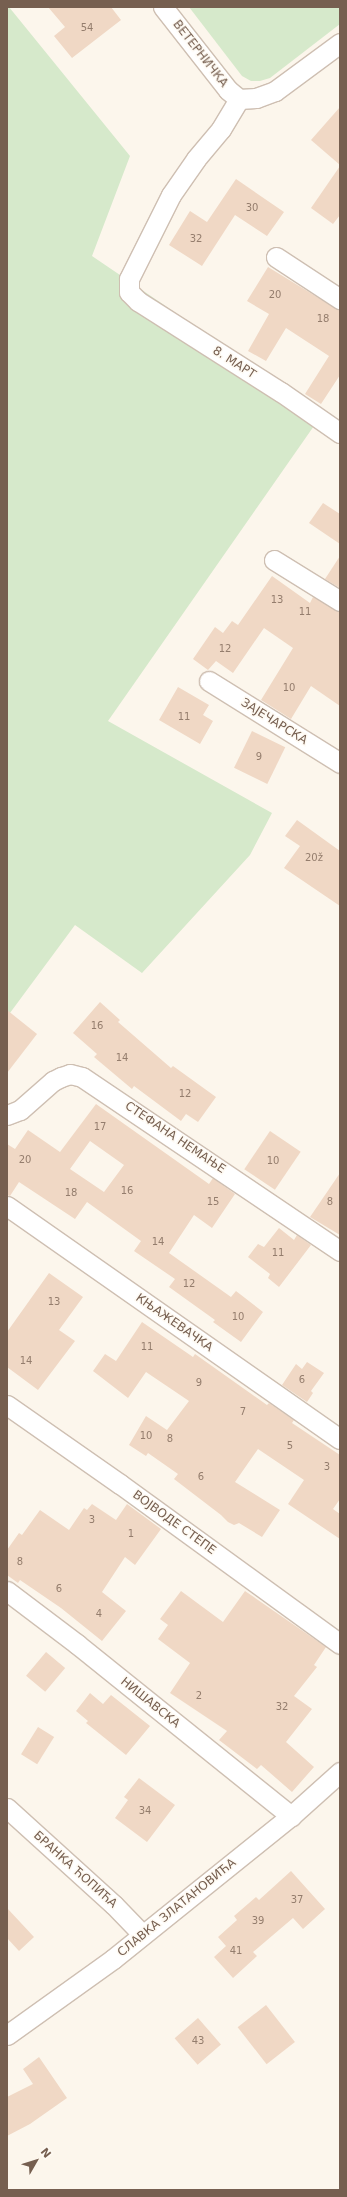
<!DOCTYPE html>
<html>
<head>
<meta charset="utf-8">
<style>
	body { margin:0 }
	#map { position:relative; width:347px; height:2197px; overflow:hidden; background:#fcf6ec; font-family:"DejaVu Sans",sans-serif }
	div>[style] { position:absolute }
	.green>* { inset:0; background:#d6e9cb }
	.building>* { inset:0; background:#f0d8c5; transform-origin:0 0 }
	.roads { filter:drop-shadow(1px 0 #cebfb2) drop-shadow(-1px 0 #cebfb2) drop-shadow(0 1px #cebfb2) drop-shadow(0 -1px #cebfb2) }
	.minor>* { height:19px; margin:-9.5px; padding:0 9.5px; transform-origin:9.5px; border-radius:9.5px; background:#fff }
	span { translate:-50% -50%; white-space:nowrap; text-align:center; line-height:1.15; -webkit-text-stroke:3px #fefaf3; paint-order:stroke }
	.number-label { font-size:10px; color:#947d6d }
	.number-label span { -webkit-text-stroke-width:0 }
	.street-label { font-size:12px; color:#765f50 }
	.frame { position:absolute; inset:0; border:8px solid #765f50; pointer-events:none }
	.north { position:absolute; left:16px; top:2141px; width:40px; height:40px; -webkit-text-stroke:3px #fefaf3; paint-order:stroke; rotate:51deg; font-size:11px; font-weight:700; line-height:16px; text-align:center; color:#765f50 }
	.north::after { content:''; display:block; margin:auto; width:14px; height:18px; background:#765f50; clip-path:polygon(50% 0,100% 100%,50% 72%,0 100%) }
</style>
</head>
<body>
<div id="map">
	<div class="green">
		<i style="clip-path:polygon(7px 7px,9px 7px,130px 156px,92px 256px,323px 413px,108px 721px,272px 813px,250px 855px,142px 973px,75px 925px,7px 1017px)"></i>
		<i style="clip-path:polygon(189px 7px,340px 7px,340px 24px,270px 78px,260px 81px,251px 81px,242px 76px)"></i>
	</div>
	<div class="building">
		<i style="clip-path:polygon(48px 7px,111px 7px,121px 20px,72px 58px,54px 36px,65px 27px)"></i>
		<i style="clip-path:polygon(340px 107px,340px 165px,311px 140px)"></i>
		<i style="clip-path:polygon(340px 166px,340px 215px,333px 224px,311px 208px)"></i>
		<i style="clip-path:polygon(236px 179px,284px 212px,267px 236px,235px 215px,202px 266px,169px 245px,190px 211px,207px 222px)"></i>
		<i style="clip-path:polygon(268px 267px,340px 311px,340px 375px,321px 404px,305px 394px,329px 356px,286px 328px,266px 361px,248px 351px,269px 314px,247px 301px)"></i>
		<i style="clip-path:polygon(323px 503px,340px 514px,340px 544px,309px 523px)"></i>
		<i style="clip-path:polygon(340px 556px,340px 588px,325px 579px)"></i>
		<i style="clip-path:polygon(272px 576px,310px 603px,313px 597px,340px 612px,340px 706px,311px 686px,291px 719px,261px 700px,293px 648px,264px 628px,233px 673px,216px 661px,208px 670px,193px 659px,215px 627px,223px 633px,232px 621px,238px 625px)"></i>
		<i style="clip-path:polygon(178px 687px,209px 705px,203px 715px,213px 721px,200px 744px,159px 720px)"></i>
		<i style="left:252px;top:731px;width:37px;height:41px;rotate:26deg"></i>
		<i style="clip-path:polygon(297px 820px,340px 851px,340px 906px,284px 868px,300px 846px,285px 836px)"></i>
		<i style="clip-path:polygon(100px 1002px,120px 1020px,118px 1022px,171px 1068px,173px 1066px,216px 1097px,198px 1122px,186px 1114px,181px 1121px,134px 1086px,132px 1089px,94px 1057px,97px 1054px,73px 1033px)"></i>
		<i style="clip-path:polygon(7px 1010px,37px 1034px,7px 1073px)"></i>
		<i style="clip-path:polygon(evenodd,96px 1104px,209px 1184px,213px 1178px,235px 1194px,212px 1228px,194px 1215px,169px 1253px,231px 1297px,236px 1291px,263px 1312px,241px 1342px,213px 1322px,215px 1320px,169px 1287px,175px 1279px,134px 1251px,141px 1241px,87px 1202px,75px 1219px,19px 1182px,10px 1196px,7px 1195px,7px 1144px,15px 1149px,28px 1130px,60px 1152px,96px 1104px,90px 1141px,124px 1165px,104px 1192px,70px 1169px,90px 1141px)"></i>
		<i style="left:270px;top:1131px;width:37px;height:46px;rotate:34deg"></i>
		<i style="clip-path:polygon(340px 1173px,340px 1235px,310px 1217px)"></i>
		<i style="clip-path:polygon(279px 1228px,294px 1240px,297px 1235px,311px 1245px,279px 1287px,268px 1278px,270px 1274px,248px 1257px,258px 1244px,264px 1247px)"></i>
		<i style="clip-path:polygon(49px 1273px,83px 1297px,59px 1330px,75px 1341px,38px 1390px,7px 1367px,7px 1332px)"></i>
		<i style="clip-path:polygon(142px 1322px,193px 1357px,195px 1354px,267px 1405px,269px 1403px,294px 1420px,292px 1423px,340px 1455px,340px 1499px,333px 1509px,340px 1514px,340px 1539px,288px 1504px,304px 1480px,258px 1449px,235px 1482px,280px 1510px,262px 1537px,239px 1523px,234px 1525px,228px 1522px,221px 1515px,174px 1479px,178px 1474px,148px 1453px,146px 1456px,129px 1445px,146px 1416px,167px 1430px,189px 1401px,146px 1372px,128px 1398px,93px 1371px,105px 1354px,116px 1361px)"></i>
		<i style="clip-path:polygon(307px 1362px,324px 1373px,311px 1391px,313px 1393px,307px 1402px,282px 1385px,296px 1364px,302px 1369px)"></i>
		<i style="clip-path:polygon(92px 1504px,116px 1520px,127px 1504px,161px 1529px,135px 1565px,125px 1557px,102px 1592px,126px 1611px,102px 1641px,61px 1608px,20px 1580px,18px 1583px,7px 1575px,7px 1550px,19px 1533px,22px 1535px,40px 1510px,69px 1530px,84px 1508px,87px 1510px)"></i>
		<i style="clip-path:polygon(181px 1591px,223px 1622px,245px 1591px,326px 1647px,314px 1665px,317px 1667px,294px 1696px,312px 1709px,286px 1742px,314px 1767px,292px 1792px,261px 1765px,257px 1769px,219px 1740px,227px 1731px,170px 1693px,190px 1663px,158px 1639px,168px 1625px,160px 1619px)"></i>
		<i style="left:46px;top:1652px;width:25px;height:31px;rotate:40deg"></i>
		<i style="clip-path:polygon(90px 1693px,103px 1704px,111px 1695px,150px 1726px,126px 1755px,86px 1723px,88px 1721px,76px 1711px)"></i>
		<i style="left:38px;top:1727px;width:19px;height:32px;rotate:32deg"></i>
		<i style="clip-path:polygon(139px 1778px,175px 1805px,147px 1842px,115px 1818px,128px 1800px,124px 1797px)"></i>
		<i style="clip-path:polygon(291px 1871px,325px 1909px,303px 1929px,293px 1918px,253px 1952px,257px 1956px,233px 1978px,214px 1957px,226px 1946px,218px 1937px,237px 1920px,234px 1916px,256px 1897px,259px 1900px)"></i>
		<i style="clip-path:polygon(7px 1908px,34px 1937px,19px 1951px,7px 1938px)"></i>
		<i style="left:266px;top:2005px;width:47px;height:36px;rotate:52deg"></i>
		<i style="left:198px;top:2018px;width:35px;height:31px;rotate:49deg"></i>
		<i style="clip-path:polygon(39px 2057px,67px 2098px,30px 2124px,7px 2136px,7px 2097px,33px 2084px,23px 2069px)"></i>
	</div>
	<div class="roads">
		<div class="minor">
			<i style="left:163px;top:7px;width:105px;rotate:51.9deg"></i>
			<i style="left:228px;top:90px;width:14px;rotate:39deg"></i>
			<i style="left:239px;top:99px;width:35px;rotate:121deg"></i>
			<i style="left:221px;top:129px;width:39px;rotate:130deg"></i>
			<i style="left:196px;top:159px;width:44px;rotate:124.8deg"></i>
			<i style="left:171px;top:195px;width:94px;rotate:116.6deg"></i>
			<i style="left:129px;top:279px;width:13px;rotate:90deg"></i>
			<i style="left:129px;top:292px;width:13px;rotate:45deg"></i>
			<i style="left:138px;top:301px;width:169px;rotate:32.5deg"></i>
			<i style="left:281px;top:392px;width:72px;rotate:34.8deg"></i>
			<i style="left:239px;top:99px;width:17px;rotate:-3deg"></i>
			<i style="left:256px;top:98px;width:20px;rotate:-20deg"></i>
			<i style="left:275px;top:91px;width:81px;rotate:-36.4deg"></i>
			<i style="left:276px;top:257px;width:77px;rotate:33.3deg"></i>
			<i style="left:274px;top:560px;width:78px;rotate:31.8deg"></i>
			<i style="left:209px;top:681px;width:155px;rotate:32deg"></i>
			<i style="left:7px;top:1115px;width:14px;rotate:-21deg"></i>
			<i style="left:20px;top:1110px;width:44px;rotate:-41.3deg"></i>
			<i style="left:53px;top:1081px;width:9px;rotate:-27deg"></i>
			<i style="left:61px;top:1077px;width:9px;rotate:-18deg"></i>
			<i style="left:70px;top:1074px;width:12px;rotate:14deg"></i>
			<i style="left:82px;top:1077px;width:311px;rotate:34deg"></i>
			<i style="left:7px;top:1206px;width:406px;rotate:35deg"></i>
			<i style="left:7px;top:1405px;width:138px;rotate:35deg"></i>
			<i style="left:120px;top:1484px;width:272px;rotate:36deg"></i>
			<i style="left:7px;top:1591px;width:88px;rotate:37.1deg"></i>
			<i style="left:77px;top:1644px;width:275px;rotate:38.8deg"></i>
			<i style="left:7px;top:1808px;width:144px;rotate:42.2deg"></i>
			<i style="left:114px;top:1905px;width:40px;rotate:46deg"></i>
			<i style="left:7px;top:2035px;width:130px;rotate:-35.6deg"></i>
			<i style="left:113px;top:1959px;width:228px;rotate:-38.8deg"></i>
			<i style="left:291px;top:1816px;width:66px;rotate:-41.9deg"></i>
		</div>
	</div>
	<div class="number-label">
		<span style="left:87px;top:28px">54</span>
		<span style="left:252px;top:208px">30</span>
		<span style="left:196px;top:239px">32</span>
		<span style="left:275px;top:295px">20</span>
		<span style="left:323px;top:319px">18</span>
		<span style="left:277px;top:600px">13</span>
		<span style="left:305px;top:612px">11</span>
		<span style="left:225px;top:649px">12</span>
		<span style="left:289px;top:688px">10</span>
		<span style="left:184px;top:717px">11</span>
		<span style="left:259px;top:757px">9</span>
		<span style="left:314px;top:858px">20ž</span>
		<span style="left:97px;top:1026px">16</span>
		<span style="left:122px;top:1058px">14</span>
		<span style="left:185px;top:1094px">12</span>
		<span style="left:100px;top:1127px">17</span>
		<span style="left:25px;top:1160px">20</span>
		<span style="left:273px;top:1161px">10</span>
		<span style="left:127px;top:1191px">16</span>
		<span style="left:71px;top:1193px">18</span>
		<span style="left:213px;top:1202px">15</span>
		<span style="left:330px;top:1202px">8</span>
		<span style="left:158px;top:1242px">14</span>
		<span style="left:278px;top:1253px">11</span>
		<span style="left:189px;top:1284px">12</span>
		<span style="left:54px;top:1302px">13</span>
		<span style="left:238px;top:1317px">10</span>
		<span style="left:147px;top:1347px">11</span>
		<span style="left:26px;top:1361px">14</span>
		<span style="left:302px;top:1380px">6</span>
		<span style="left:199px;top:1383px">9</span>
		<span style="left:243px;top:1412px">7</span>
		<span style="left:146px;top:1436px">10</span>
		<span style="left:170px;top:1439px">8</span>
		<span style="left:290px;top:1446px">5</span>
		<span style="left:327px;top:1467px">3</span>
		<span style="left:201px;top:1477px">6</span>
		<span style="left:92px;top:1520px">3</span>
		<span style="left:131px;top:1534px">1</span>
		<span style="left:20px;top:1562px">8</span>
		<span style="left:59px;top:1589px">6</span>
		<span style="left:99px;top:1614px">4</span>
		<span style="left:199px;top:1696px">2</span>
		<span style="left:282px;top:1707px">32</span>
		<span style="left:145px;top:1811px">34</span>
		<span style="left:297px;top:1900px">37</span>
		<span style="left:258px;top:1921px">39</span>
		<span style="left:236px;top:1951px">41</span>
		<span style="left:198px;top:2041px">43</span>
	</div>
	<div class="street-label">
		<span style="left:200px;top:54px;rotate:52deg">ВЕТЕРНИЧКА</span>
		<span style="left:234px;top:363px;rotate:33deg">8. МАРТ</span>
		<span style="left:274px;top:722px;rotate:32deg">ЗАЈЕЧАРСКА</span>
		<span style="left:175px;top:1138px;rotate:34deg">СТЕФАНА НЕМАЊЕ</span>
		<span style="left:174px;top:1323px;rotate:35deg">КЊАЖЕВАЧКА</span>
		<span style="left:174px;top:1523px;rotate:36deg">ВОЈВОДЕ СТЕПЕ</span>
		<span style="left:150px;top:1703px;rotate:39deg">НИШАВСКА</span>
		<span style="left:75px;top:1870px;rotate:42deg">БРАНКА ЋОПИЋА</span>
		<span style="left:177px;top:1908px;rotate:-39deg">СЛАВКА ЗЛАТАНОВИЋА</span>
	</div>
	<div class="frame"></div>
	<div class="north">N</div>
</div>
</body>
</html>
